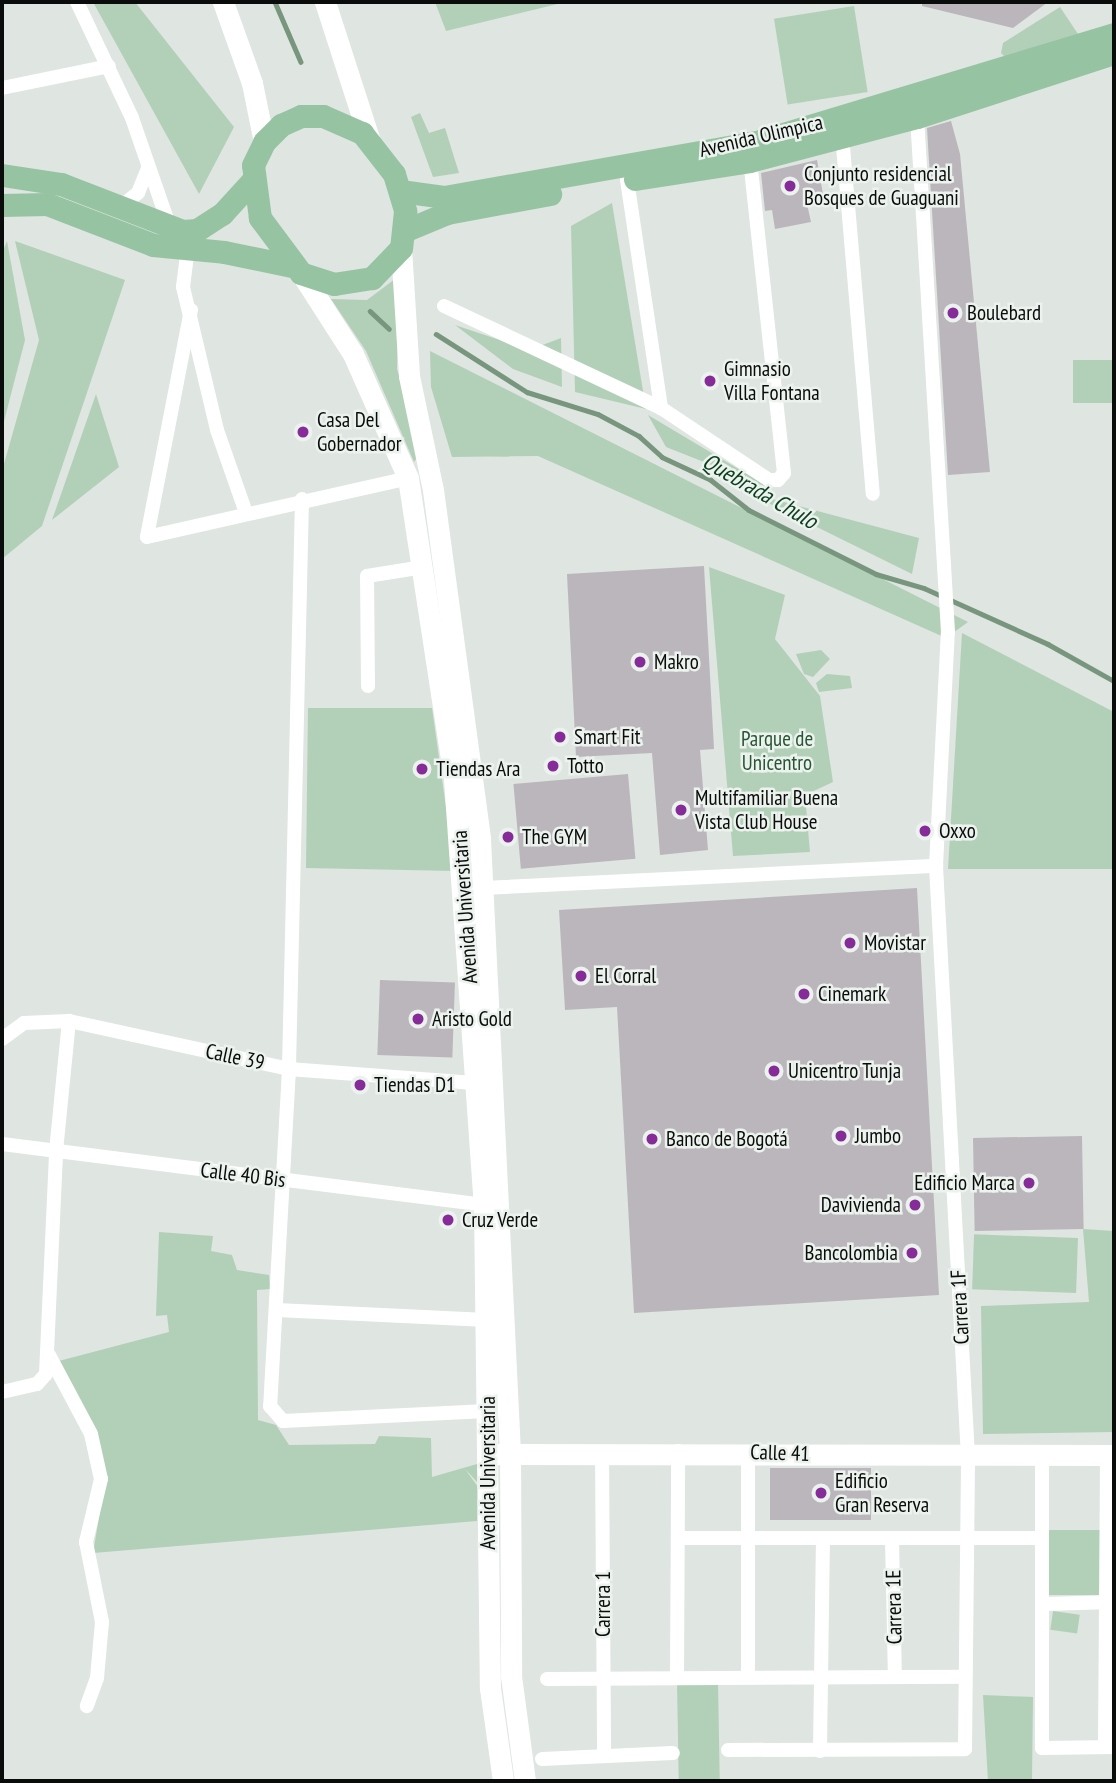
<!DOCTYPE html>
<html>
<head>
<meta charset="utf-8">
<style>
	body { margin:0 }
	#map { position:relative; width:1116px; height:1783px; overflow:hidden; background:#dfe5e0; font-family:"PT Sans Narrow",sans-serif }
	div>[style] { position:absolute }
	.green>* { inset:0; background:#b2d0b8; transform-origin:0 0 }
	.stream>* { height:4.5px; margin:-2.25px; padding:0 2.25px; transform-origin:2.25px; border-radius:2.25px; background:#78967e }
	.building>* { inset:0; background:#bbb6bc; transform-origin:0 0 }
	.street>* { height:14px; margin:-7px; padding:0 7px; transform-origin:7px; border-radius:7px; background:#fff }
	.secondary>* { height:21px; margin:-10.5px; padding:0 10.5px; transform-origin:10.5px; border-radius:10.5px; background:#fff }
	.primary>* { height:23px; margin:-11.5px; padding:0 11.5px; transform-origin:11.5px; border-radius:11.5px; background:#96c4a2 }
	.dots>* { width:19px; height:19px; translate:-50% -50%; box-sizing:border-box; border:4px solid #ecf2ed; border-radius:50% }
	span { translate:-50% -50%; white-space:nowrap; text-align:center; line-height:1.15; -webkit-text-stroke:5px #ecf2ed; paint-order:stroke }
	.street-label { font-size:21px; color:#0a0c0b }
	.poi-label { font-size:21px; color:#0a0c0b }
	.left { translate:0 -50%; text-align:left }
	.right { translate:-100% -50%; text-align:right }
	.park-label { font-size:21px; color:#265633 }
	.water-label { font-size:23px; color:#0b3e1d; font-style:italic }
	.frame { position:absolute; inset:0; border:4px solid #0a0c0b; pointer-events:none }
</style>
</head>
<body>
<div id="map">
	<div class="green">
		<i style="clip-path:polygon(93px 2px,135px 2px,234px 127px,199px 194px)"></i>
		<i style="clip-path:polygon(435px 2px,566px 2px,446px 31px)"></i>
		<i style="left:854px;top:6px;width:87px;height:81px;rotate:81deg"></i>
		<i style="clip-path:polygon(1060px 7px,1080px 37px,1005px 57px,1001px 53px,1003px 43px)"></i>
		<i style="clip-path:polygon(420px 113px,429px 133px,445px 128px,459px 173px,433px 177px,411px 117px)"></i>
		<i style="clip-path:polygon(612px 203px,646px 409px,575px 392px,571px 226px)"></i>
		<i style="clip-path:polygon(7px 241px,25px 340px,2px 429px,2px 253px)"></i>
		<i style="clip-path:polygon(15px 241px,125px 280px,42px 526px,2px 559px,2px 471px,39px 340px)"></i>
		<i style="clip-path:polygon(399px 276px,397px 369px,422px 451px,414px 462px,366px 351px,331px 299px,367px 300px)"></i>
		<i style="clip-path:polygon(455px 325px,529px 350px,561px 338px,562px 387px,513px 369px)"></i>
		<i style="clip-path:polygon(430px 351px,968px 622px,946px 638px,538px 456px,452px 457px,431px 387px)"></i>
		<i style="left:1114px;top:360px;width:43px;height:41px;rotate:90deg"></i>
		<i style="clip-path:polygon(96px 394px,119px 467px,52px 520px)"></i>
		<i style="clip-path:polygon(648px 415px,772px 489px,666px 447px)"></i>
		<i style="clip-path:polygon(746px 492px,919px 538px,912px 574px)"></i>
		<i style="clip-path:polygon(709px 567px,785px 595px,775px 639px,820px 696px,833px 782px,805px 795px,810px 852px,733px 856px)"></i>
		<i style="clip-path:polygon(962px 633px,1114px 712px,1114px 869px,948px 869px)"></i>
		<i style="clip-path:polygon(821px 650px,830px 659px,813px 677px,804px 674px,796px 654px)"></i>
		<i style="clip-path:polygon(827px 674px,850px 676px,852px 688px,819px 692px,816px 683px)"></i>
		<i style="clip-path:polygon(308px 708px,432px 708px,455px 871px,306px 868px)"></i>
		<i style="clip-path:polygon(1083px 1229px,1114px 1231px,1114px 1432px,983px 1434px,981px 1306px,1089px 1302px)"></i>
		<i style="clip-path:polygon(159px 1232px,213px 1236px,211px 1251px,232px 1255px,237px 1270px,269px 1275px,270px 1289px,257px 1290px,258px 1420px,276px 1425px,289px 1445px,375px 1444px,379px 1436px,431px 1438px,432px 1477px,477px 1464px,478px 1483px,465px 1469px,478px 1487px,477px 1521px,93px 1553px,103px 1494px,101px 1447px,55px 1362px,169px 1332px,167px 1315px,156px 1316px)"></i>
		<i style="left:1078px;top:1238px;width:55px;height:104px;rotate:92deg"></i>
		<i style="left:1104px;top:1530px;width:65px;height:56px;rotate:90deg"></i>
		<i style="left:1053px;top:1611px;width:27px;height:19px;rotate:8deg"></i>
		<i style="left:718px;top:1681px;width:100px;height:41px;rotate:89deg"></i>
		<i style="clip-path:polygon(983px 1695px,1033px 1697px,1032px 1781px,988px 1781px)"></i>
	</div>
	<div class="stream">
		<i style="left:275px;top:2px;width:65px;rotate:66.6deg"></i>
		<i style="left:370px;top:311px;width:26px;rotate:43deg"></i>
		<i style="left:436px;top:334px;width:108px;rotate:32.5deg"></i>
		<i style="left:527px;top:392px;width:74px;rotate:17.2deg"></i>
		<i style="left:598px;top:414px;width:47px;rotate:28.2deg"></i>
		<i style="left:639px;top:436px;width:31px;rotate:42deg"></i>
		<i style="left:662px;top:457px;width:54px;rotate:25.1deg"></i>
		<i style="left:711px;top:480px;width:48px;rotate:38.3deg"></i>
		<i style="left:749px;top:510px;width:142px;rotate:26.7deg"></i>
		<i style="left:876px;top:574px;width:50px;rotate:16.3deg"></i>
		<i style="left:924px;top:588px;width:136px;rotate:24.3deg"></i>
		<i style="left:1048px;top:644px;width:76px;rotate:29.3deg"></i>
	</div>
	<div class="building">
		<i style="clip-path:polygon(922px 2px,1048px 2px,1013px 28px,922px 6px)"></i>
		<i style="clip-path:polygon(951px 121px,960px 154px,990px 472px,948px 475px,927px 128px)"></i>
		<i style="clip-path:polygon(817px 160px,824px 200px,807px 204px,811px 222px,775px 229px,772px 210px,765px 211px,761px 173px)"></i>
		<i style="clip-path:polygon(704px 566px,714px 749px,700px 750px,708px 850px,660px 855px,652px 753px,576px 757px,567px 574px)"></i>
		<i style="left:628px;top:774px;width:85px;height:115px;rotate:85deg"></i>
		<i style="clip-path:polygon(917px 888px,939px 1295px,634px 1313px,617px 1007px,565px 1010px,559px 910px)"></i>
		<i style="left:380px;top:980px;width:75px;height:75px;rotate:2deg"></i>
		<i style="left:1082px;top:1136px;width:93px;height:109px;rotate:89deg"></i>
		<i style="left:770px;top:1468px;width:101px;height:52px"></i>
	</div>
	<div class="street">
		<i style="left:77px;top:2px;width:128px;rotate:64.6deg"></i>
		<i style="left:132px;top:118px;width:116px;rotate:70.9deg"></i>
		<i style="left:2px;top:88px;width:109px;rotate:-11.6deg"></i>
		<i style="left:842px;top:135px;width:360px;rotate:85.1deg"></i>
		<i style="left:627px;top:180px;width:231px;rotate:81.5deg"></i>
		<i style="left:118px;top:209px;width:26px;rotate:-39deg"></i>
		<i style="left:138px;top:193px;width:27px;rotate:-68deg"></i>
		<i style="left:188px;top:247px;width:40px;rotate:97.1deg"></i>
		<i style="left:183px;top:287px;width:147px;rotate:76.6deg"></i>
		<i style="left:217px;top:430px;width:88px;rotate:70.7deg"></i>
		<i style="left:444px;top:306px;width:240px;rotate:25.2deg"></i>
		<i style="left:661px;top:408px;width:130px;rotate:33.7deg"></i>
		<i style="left:769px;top:480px;width:9px"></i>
		<i style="left:778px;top:480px;width:9px;rotate:-49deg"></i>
		<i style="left:784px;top:473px;width:314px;rotate:-96.2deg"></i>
		<i style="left:191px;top:310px;width:231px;rotate:101deg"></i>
		<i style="left:147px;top:537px;width:268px;rotate:-12.7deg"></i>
		<i style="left:302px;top:499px;width:570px;rotate:91.31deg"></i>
		<i style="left:289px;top:1069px;width:338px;rotate:93.2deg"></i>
		<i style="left:270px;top:1406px;width:20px;rotate:49deg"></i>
		<i style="left:283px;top:1421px;width:204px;rotate:-2.8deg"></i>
		<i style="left:368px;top:686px;width:110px;rotate:-90.5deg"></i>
		<i style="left:367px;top:576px;width:57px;rotate:-9.1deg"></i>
		<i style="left:483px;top:888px;width:454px;rotate:-2.8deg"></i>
		<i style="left:2px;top:1039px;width:27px;rotate:-36deg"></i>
		<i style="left:24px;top:1023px;width:45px;rotate:-2.5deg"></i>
		<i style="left:69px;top:1021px;width:225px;rotate:12.3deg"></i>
		<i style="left:289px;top:1069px;width:189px;rotate:4.3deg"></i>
		<i style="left:2px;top:1144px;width:486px;rotate:7.2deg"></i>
		<i style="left:277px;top:1310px;width:210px;rotate:2.7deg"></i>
		<i style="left:49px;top:1355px;width:89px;rotate:62deg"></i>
		<i style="left:91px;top:1434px;width:46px;rotate:77.5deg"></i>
		<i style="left:101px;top:1479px;width:65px;rotate:103.4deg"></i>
		<i style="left:86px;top:1542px;width:82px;rotate:78.7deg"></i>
		<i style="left:102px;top:1622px;width:56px;rotate:95.1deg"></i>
		<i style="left:97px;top:1678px;width:30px;rotate:110deg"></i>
		<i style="left:2px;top:1392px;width:36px;rotate:-13deg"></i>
		<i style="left:37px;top:1384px;width:13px;rotate:-48deg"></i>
		<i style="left:46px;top:1374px;width:223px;rotate:-87.4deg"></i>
		<i style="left:56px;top:1151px;width:131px;rotate:-84.3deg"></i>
		<i style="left:602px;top:1452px;width:303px;rotate:89.6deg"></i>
		<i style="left:748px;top:1453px;width:224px;rotate:90deg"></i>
		<i style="left:1042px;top:1455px;width:293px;rotate:90deg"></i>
		<i style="left:1042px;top:1748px;width:72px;rotate:-0.8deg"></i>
		<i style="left:678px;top:1538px;width:363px"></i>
		<i style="left:892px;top:1538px;width:139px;rotate:88.8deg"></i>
		<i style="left:1044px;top:1604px;width:70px;rotate:-1.6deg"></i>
		<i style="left:677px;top:1678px;width:227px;rotate:-89.7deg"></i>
		<i style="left:547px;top:1679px;width:418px;rotate:-0.3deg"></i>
		<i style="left:1105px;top:1747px;width:292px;rotate:-89.6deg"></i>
		<i style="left:728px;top:1750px;width:237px;rotate:-0.2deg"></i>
		<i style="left:965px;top:1749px;width:292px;rotate:-89.4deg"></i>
		<i style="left:968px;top:1457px;width:592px;rotate:-93.1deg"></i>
		<i style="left:936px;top:866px;width:234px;rotate:-87.1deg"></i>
		<i style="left:948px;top:632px;width:516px;rotate:-93.44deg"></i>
		<i style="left:820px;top:1751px;width:212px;rotate:-89.2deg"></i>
		<i style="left:542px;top:1759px;width:131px;rotate:-2.6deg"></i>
	</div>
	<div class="secondary">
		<i style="left:223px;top:2px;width:86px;rotate:70.3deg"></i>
		<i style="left:252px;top:83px;width:60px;rotate:78.5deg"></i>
		<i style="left:325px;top:2px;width:146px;rotate:72.1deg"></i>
		<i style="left:401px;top:248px;width:128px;rotate:86.4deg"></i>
		<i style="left:409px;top:376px;width:116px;rotate:78.1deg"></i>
		<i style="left:433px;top:490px;width:352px;rotate:82.3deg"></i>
		<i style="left:480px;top:839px;width:615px;rotate:87.2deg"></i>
		<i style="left:510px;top:1453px;width:223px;rotate:89.7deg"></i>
		<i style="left:511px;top:1676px;width:106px;rotate:82.4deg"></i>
		<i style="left:301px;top:273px;width:96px;rotate:57.3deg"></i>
		<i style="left:353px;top:354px;width:136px;rotate:66.1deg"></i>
		<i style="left:408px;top:478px;width:304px;rotate:81.3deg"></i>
		<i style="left:454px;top:779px;width:427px;rotate:86deg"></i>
		<i style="left:484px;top:1205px;width:483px;rotate:89.3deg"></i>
		<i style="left:490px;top:1688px;width:94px;rotate:82deg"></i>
		<i style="left:497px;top:1454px;width:617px;rotate:0.09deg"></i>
	</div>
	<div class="primary">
		<i style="left:301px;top:116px;width:22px"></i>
		<i style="left:323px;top:116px;width:43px;rotate:23.6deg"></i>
		<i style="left:362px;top:133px;width:52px;rotate:52deg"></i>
		<i style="left:394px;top:174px;width:39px;rotate:73deg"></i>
		<i style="left:405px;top:211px;width:37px;rotate:96deg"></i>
		<i style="left:401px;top:248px;width:42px;rotate:134deg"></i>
		<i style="left:372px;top:278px;width:38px;rotate:171deg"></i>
		<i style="left:334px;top:284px;width:35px;rotate:-162deg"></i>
		<i style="left:301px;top:273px;width:69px;rotate:-126.7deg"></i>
		<i style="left:260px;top:218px;width:53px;rotate:-97.5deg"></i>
		<i style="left:253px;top:165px;width:25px;rotate:-64deg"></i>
		<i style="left:264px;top:142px;width:24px;rotate:-45deg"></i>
		<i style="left:281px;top:125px;width:22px;rotate:-24deg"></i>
		<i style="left:2px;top:175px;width:60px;rotate:8.7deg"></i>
		<i style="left:61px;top:184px;width:131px;rotate:21.1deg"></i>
		<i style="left:183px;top:231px;width:14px;rotate:-4deg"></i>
		<i style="left:197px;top:230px;width:30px;rotate:-33deg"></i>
		<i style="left:222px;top:214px;width:47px;rotate:-47.6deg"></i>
		<i style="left:635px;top:179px;width:116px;rotate:-8.9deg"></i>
		<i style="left:750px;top:161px;width:173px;rotate:-14.8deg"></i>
		<i style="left:917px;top:117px;width:207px;rotate:-18deg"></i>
		<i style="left:400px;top:191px;width:44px;rotate:7.8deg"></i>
		<i style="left:444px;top:197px;width:321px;rotate:-10deg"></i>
		<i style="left:760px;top:141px;width:370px;rotate:-16.8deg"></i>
		<i style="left:2px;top:205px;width:45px;rotate:-1.3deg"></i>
		<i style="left:47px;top:204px;width:114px;rotate:21.1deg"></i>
		<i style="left:153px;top:245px;width:71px;rotate:5.6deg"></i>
		<i style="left:224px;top:252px;width:69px;rotate:11.6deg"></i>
		<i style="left:404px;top:231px;width:47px;rotate:-22.7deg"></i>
		<i style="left:447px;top:213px;width:105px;rotate:-10.5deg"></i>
	</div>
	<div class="dots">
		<i style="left:790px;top:186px;background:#862c98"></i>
		<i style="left:953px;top:313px;background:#862c98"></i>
		<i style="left:710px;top:381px;background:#862c98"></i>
		<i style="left:303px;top:432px;background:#862c98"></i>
		<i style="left:640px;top:662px;background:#862c98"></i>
		<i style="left:560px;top:737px;background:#862c98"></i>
		<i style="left:553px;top:766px;background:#862c98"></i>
		<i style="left:422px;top:769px;background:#862c98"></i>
		<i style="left:681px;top:810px;background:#862c98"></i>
		<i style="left:925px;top:831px;background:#862c98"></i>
		<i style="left:508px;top:837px;background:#862c98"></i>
		<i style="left:850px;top:943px;background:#862c98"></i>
		<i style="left:581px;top:976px;background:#862c98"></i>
		<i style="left:804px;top:994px;background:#862c98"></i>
		<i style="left:418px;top:1019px;background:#862c98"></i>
		<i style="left:774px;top:1071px;background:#862c98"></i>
		<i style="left:360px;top:1085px;background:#862c98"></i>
		<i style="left:841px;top:1136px;background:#862c98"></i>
		<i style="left:652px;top:1139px;background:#862c98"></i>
		<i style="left:1029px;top:1183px;background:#862c98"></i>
		<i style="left:915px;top:1205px;background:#862c98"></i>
		<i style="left:448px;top:1220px;background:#862c98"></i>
		<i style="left:912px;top:1253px;background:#862c98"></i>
		<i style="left:821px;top:1493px;background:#862c98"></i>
	</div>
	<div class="street-label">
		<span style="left:761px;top:136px;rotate:-13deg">Avenida Olimpica</span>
		<span style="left:465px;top:907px;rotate:-94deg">Avenida Universitaria</span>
		<span style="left:235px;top:1057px;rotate:12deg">Calle 39</span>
		<span style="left:243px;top:1175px;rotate:7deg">Calle 40 Bis</span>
		<span style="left:960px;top:1307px;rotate:-93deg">Carrera 1F</span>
		<span style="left:780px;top:1453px;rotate:2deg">Calle 41</span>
		<span style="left:488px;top:1473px;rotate:-90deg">Avenida Universitaria</span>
		<span style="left:603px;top:1604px;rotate:-90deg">Carrera 1</span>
		<span style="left:894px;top:1607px;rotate:-91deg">Carrera 1E</span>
	</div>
	<div class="poi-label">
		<span class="left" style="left:804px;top:186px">Conjunto residencial<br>Bosques de Guaguani</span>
		<span class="left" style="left:967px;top:313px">Boulebard</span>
		<span class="left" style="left:724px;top:381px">Gimnasio<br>Villa Fontana</span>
		<span class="left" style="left:317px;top:432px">Casa Del<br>Gobernador</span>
		<span class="left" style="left:654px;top:662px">Makro</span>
		<span class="left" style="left:574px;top:737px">Smart Fit</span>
		<span class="left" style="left:567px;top:766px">Totto</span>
		<span class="left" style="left:436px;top:769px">Tiendas Ara</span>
		<span class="left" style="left:695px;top:810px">Multifamiliar Buena<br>Vista Club House</span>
		<span class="left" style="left:939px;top:831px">Oxxo</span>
		<span class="left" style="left:522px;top:837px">The GYM</span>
		<span class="left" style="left:864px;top:943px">Movistar</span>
		<span class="left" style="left:595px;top:976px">El Corral</span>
		<span class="left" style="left:818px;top:994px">Cinemark</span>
		<span class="left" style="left:432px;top:1019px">Aristo Gold</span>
		<span class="left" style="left:788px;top:1071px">Unicentro Tunja</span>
		<span class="left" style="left:374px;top:1085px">Tiendas D1</span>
		<span class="left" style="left:855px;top:1136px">Jumbo</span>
		<span class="left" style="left:666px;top:1139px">Banco de Bogotá</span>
		<span class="right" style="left:1015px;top:1183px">Edificio Marca</span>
		<span class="right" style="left:901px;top:1205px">Davivienda</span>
		<span class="left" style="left:462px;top:1220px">Cruz Verde</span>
		<span class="right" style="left:898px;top:1253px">Bancolombia</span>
		<span class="left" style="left:835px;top:1493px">Edificio<br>Gran Reserva</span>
	</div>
	<div class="park-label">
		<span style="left:777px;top:751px">Parque de<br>Unicentro</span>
	</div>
	<div class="water-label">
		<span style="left:760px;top:491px;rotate:30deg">Quebrada Chulo</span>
	</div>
	<div class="frame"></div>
</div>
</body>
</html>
